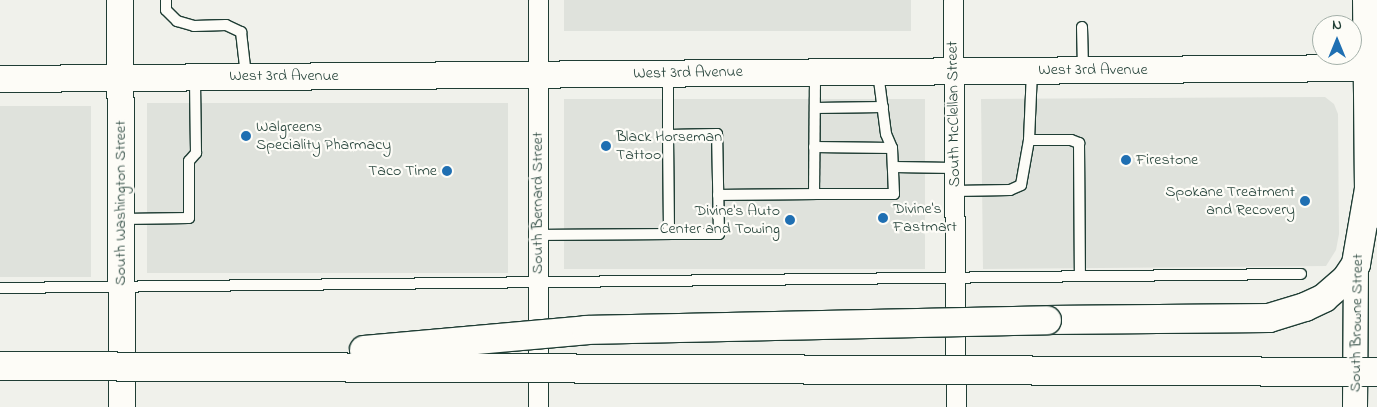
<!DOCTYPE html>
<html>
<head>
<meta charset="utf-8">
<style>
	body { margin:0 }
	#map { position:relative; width:1377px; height:407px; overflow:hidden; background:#f0f1eb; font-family:"Indie Flower",sans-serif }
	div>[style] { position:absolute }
	.built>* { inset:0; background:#dfe2dc; transform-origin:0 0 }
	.roads { filter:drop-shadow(1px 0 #1f3d34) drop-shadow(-1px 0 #1f3d34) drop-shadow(0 1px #1f3d34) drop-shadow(0 -1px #1f3d34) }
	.service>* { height:10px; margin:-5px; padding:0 5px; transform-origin:5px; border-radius:5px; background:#fdfcf7 }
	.minor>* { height:19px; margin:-9.5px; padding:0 9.5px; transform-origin:9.5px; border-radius:9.5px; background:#fdfcf7 }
	.tertiary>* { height:24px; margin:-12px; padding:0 12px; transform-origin:12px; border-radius:12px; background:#fdfcf7 }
	.secondary>* { height:26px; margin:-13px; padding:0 13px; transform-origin:13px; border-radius:13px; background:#fdfcf7 }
	.primary>* { height:28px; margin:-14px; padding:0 14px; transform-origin:14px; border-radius:14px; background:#fdfcf7 }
	.motorway>* { height:28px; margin:-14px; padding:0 14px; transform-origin:14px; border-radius:14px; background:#fdfcf7 }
	.bridges { filter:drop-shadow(1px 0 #1f3d34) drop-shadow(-1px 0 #1f3d34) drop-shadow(0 1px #1f3d34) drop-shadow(0 -1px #1f3d34) }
	.motorway-bridge>* { height:28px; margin:-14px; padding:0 14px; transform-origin:14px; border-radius:14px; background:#fdfcf7 }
	.dots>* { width:14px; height:14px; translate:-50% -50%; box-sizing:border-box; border:2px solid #fdfcf7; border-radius:50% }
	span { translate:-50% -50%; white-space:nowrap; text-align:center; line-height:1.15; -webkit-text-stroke:4.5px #fdfcf7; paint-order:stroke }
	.street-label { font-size:16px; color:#1f3d34 }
	.poi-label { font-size:16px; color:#1f3d34 }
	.left { translate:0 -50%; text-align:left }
	.right { translate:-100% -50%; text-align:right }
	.north { position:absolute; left:1312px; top:15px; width:50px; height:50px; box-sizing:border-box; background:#fdfcf7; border:1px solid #a4b0a9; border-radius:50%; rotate:0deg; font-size:14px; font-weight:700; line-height:20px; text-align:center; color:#1f3d34 }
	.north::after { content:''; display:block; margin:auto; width:18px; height:22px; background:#1f6fb2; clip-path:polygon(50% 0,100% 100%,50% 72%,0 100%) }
</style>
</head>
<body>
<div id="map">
	<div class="built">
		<i style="left:564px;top:0;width:347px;height:31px"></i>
		<i style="clip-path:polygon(1325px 97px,1334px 104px,1338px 114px,1339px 234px,1336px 250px,1326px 266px,983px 269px,981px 99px)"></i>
		<i style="left:925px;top:99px;width:170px;height:361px;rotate:90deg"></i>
		<i style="left:508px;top:103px;width:170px;height:361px;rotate:90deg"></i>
		<i style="left:91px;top:106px;width:171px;height:91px;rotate:90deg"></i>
	</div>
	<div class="roads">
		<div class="service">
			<i style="left:166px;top:0;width:10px;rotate:90deg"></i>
			<i style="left:166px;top:10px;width:16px;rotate:45deg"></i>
			<i style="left:177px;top:21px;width:18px;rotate:16deg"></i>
			<i style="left:194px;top:26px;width:32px;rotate:-2deg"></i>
			<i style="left:226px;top:25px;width:17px;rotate:25deg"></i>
			<i style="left:241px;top:32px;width:43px;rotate:83.4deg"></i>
			<i style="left:1082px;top:27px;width:42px;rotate:88.6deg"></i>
			<i style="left:668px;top:74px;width:61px;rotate:90deg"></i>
			<i style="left:668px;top:135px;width:99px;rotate:89.4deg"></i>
			<i style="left:669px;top:234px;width:50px"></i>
			<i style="left:719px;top:234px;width:100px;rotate:-91.1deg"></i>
			<i style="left:717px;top:134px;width:49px;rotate:178.8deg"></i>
			<i style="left:815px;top:108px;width:68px;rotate:-0.8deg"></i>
			<i style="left:1029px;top:140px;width:42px"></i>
			<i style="left:1071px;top:140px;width:9px;rotate:21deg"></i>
			<i style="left:1079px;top:143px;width:133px;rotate:89.6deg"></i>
			<i style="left:814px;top:147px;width:78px;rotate:0.7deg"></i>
			<i style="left:894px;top:167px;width:60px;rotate:1deg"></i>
			<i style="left:954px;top:191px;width:56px;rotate:-1deg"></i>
			<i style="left:1010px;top:190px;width:12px;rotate:-24deg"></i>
			<i style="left:1021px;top:185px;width:46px;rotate:-79.9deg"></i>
			<i style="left:1029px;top:140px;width:69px;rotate:-87.5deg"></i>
			<i style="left:814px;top:194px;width:80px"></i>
			<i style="left:894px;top:194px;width:46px;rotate:-92.5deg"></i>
			<i style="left:892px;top:148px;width:15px;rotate:-113deg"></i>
			<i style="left:886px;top:134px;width:63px;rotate:-97.4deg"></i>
			<i style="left:718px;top:195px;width:96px;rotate:-0.6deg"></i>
			<i style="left:814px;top:194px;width:120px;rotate:-89.5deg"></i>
			<i style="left:122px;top:219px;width:67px;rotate:-0.9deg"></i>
			<i style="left:189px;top:218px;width:57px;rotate:-90deg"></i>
			<i style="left:189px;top:161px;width:11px;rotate:-49deg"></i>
			<i style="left:196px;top:153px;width:75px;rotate:-90.8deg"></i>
			<i style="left:537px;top:235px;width:132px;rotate:-0.4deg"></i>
			<i style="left:0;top:288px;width:1301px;rotate:-0.62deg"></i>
		</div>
		<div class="minor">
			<i style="left:538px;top:0;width:407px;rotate:90deg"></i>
			<i style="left:953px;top:0;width:407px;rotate:89.6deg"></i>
		</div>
		<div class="tertiary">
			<i style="left:1355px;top:407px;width:143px;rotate:-89.6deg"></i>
		</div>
		<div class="secondary">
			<i style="left:120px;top:0;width:407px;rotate:89.7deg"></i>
			<i style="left:0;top:79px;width:1377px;rotate:-0.46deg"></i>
		</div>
		<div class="primary">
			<i style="left:1356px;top:264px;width:76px;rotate:-80.2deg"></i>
			<i style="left:1369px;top:189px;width:189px;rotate:-90.6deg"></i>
		</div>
		<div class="motorway">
			<i style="left:1369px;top:189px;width:26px;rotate:72deg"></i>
			<i style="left:1047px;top:320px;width:222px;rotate:-0.5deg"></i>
			<i style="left:1269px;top:318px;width:38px;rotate:-17deg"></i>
			<i style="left:1305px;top:307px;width:21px;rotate:-25deg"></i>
			<i style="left:1324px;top:298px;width:29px;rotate:-41deg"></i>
			<i style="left:1346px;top:279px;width:18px;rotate:-56deg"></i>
		</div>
	</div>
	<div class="bridges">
		<div class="motorway-bridge">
			<i style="left:364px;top:350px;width:223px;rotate:-5.1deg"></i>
			<i style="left:586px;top:330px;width:461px;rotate:-1.2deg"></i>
			<i style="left:0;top:366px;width:1377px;rotate:0.25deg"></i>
		</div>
	</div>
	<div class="dots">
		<i style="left:246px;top:136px;background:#1f6fb2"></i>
		<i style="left:606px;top:146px;background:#1f6fb2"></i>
		<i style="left:1126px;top:160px;background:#1f6fb2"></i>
		<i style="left:447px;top:171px;background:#1f6fb2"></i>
		<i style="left:1305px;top:201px;background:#1f6fb2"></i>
		<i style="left:883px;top:218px;background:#1f6fb2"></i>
		<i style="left:790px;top:220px;background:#1f6fb2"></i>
	</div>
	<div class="street-label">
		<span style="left:1093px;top:70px">West 3rd Avenue</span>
		<span style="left:688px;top:73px;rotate:-1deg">West 3rd Avenue</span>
		<span style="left:284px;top:76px">West 3rd Avenue</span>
		<span style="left:954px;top:114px;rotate:-91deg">South McClellan Street</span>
		<span style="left:121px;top:203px;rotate:-90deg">South Washington Street</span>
		<span style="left:538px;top:203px;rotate:-90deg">South Bernard Street</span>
		<span style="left:1357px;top:323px;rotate:-89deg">South Browne Street</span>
	</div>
	<div class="poi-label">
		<span class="left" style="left:256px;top:136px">Walgreens<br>Speciality Pharmacy</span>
		<span class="left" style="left:616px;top:146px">Black Horseman<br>Tattoo</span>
		<span class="left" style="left:1136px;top:160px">Firestone</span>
		<span class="right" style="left:437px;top:171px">Taco Time</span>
		<span class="right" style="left:1295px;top:201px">Spokane Treatment<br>and Recovery</span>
		<span class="left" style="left:893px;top:218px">Divine's<br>Fastmart</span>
		<span class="right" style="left:780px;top:220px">Divine's Auto<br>Center and Towing</span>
	</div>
	<div class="north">N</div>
</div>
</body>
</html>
